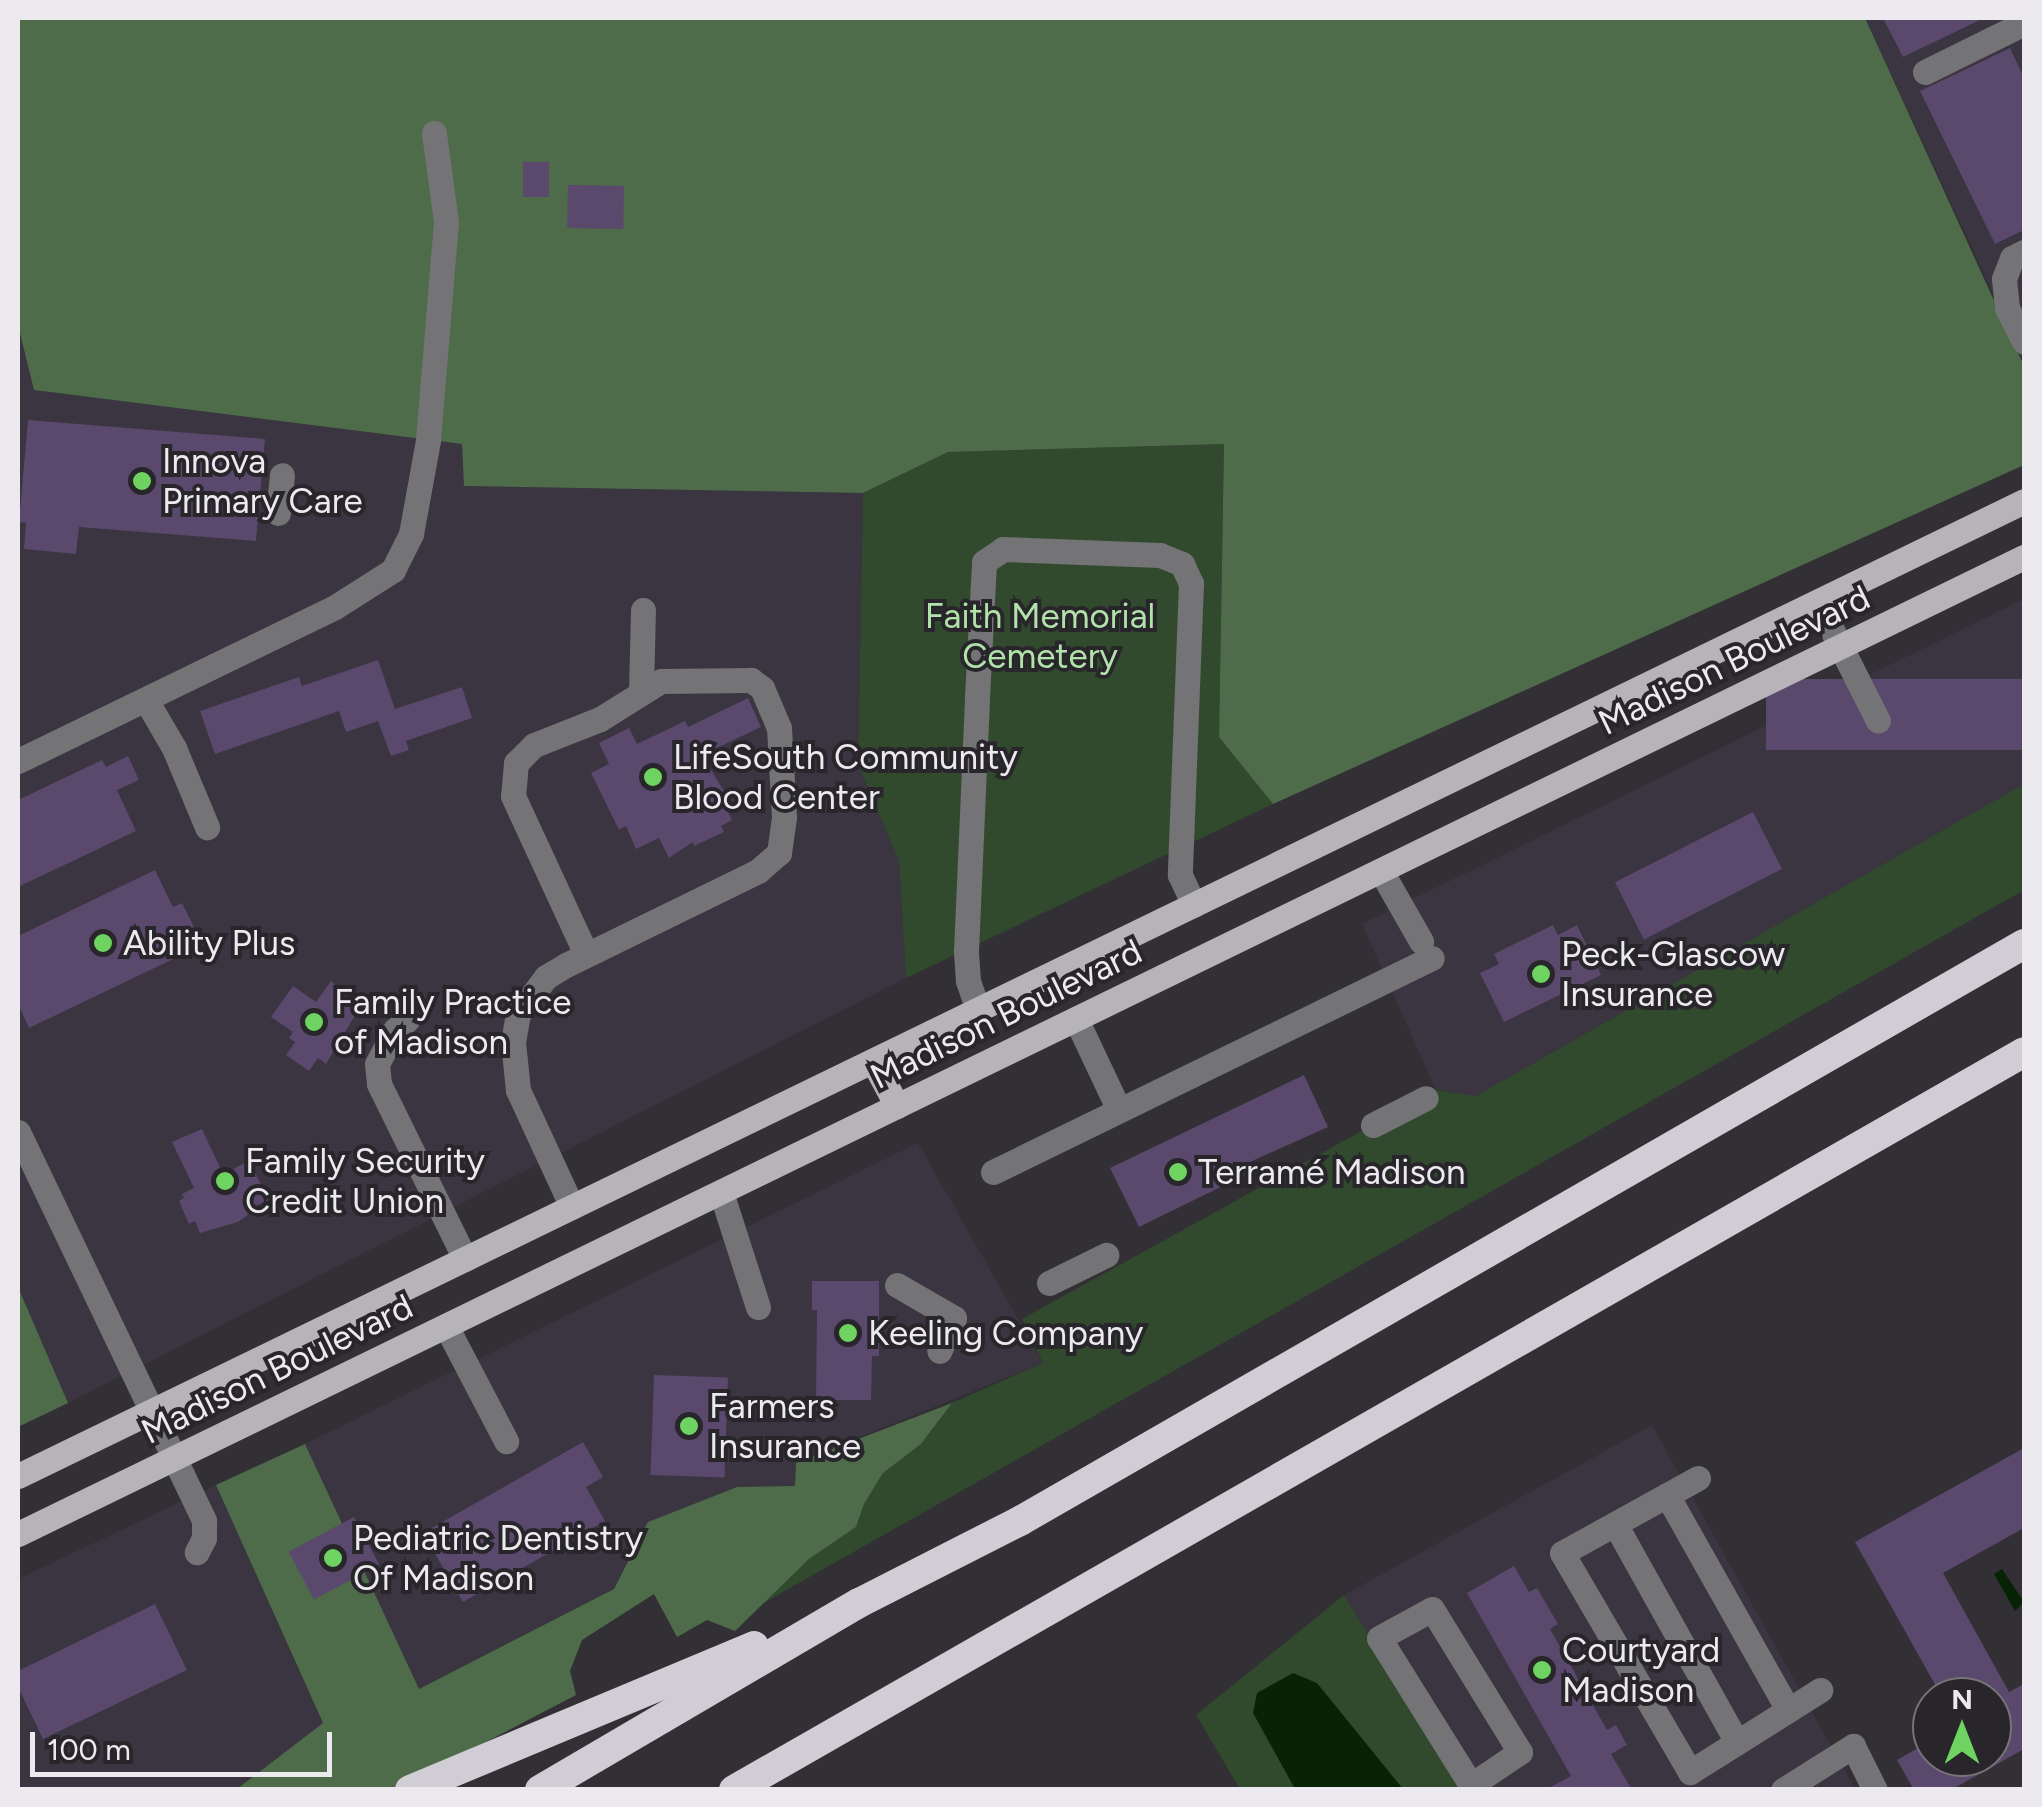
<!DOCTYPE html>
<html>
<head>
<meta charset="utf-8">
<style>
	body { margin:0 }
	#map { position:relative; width:2042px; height:1807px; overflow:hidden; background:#323035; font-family:Figtree,sans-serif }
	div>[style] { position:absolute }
	.built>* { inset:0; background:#3a3540 }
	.green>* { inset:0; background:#314a2e }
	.forest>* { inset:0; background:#4e6b4a }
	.water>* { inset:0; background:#072204 }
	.building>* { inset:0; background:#5a486d; transform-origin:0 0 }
	.minor>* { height:25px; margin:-12.5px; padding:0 12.5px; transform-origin:12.5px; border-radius:12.5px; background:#747375 }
	.major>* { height:25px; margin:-12.5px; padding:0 12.5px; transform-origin:12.5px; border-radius:12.5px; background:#b6b3b9 }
	.highway>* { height:30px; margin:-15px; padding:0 15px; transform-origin:15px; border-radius:15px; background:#d0cdd4 }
	.dots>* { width:28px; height:28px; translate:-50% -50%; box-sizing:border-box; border:5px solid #28262b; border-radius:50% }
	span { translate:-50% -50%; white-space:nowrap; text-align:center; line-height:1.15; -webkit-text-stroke:8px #28262b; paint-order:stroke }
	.poi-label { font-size:35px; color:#eceaee }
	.left { translate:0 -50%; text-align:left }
	.park-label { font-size:35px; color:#b0e2a9 }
	.street-label { font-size:35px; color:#eceaee }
	.frame { position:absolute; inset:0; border:20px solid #eceaee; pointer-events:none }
	.north { position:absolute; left:1912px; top:1677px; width:100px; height:100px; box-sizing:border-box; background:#28262b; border:2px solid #767479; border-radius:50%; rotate:0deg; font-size:28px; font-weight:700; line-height:40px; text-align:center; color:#eceaee }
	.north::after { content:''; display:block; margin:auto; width:35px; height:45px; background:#6ed361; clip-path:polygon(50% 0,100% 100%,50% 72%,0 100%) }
	.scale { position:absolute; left:30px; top:1732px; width:302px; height:45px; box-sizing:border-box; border:5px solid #eceaee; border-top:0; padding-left:12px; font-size:30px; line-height:35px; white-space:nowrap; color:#eceaee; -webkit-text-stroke:8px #28262b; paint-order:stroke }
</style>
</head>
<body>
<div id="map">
	<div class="built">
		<i style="clip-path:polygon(1865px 18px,2024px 18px,2024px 365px,1981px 267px)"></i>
		<i style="clip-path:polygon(18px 325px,35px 390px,463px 444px,465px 486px,863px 493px,858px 763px,899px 861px,906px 978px,68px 1403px,18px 1287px)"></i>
		<i style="clip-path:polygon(2024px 599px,2024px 784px,1476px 1096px,1436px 1090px,1362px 924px)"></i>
		<i style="clip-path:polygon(918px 1143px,1043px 1363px,796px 1463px,795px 1486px,737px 1487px,648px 1522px,614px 1589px,418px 1689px,305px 1444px)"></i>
		<i style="clip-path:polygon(1652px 1425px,1855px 1789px,1462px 1789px,1344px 1595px)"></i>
		<i style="clip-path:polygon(216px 1485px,323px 1724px,237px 1789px,18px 1789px,18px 1579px)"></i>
	</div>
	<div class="green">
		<i style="clip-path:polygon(1224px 444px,1219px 737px,1273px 804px,906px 978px,899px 861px,858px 764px,863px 493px,948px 452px)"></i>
		<i style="clip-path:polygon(2024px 784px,2024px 890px,758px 1606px,809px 1559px,856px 1527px,864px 1504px,883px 1473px,921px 1444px,952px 1403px,1043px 1363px,1022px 1319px,1436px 1090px,1476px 1096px)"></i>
		<i style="clip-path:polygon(1344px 1595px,1462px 1789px,1240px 1789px,1196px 1715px)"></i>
	</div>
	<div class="forest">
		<i style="clip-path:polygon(18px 18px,1865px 18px,2024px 366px,2024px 465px,1273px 804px,1219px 737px,1224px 444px,948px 452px,863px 493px,464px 486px,462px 444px,34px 390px,18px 325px)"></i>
		<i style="clip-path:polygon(18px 1287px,68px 1403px,18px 1427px)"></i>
		<i style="clip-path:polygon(952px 1403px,921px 1444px,883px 1473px,864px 1504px,856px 1527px,809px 1559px,735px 1631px,707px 1620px,677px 1637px,654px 1594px,582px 1640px,570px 1671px,576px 1695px,396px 1789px,237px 1789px,323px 1723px,216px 1485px,305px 1444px,419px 1689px,614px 1589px,648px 1522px,737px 1487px,795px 1486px,796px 1463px)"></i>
	</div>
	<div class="water">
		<i style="clip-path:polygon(2002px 1569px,2024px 1602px,2015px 1611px,1994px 1574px)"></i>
		<i style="clip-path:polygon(1293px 1673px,1317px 1683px,1403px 1789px,1295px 1789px,1253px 1713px,1257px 1693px)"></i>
	</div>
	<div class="building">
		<i style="clip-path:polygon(1883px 18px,1984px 18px,1903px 57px)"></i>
		<i style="clip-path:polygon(2010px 48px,2024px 78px,2024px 230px,1995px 244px,1920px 91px)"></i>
		<i style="left:523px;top:162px;width:26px;height:35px"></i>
		<i style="left:568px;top:185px;width:56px;height:43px;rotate:1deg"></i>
		<i style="clip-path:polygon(28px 420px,265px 439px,256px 541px,79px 527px,76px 554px,24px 549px,26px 523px,19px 522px)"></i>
		<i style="clip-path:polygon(378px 660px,395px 709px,462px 687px,472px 718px,406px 741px,409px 750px,391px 756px,378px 721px,346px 732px,339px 711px,215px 754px,200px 711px,299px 677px,302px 686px)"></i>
		<i style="left:2024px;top:679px;width:71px;height:258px;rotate:90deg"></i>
		<i style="clip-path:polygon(748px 698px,761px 727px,702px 755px,732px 804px,726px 808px,732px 820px,721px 826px,724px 832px,694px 846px,693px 842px,669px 858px,659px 838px,636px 849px,626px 826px,619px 830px,591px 773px,609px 764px,599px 743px,629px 728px,637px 744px,685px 721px,688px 727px)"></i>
		<i style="clip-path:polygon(128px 756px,139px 780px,117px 790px,136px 831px,18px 887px,18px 800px,102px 760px,106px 767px)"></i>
		<i style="left:1753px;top:812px;width:64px;height:155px;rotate:63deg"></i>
		<i style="clip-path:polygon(155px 870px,173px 907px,182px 903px,195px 929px,184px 934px,192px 950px,29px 1028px,18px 1004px,18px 936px)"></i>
		<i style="clip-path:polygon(1553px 925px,1558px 935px,1577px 925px,1601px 975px,1504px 1022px,1480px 973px,1499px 964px,1494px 954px)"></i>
		<i style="clip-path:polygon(331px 981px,360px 1007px,326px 1064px,318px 1058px,309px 1071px,286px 1055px,295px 1042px,289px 1038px,293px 1032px,271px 1017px,293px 986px,316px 1002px)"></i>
		<i style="clip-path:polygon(1304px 1075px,1328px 1127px,1241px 1166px,1245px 1175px,1139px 1227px,1110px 1168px)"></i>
		<i style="clip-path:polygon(202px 1129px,223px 1174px,249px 1161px,269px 1200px,246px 1210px,248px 1215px,238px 1222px,200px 1233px,195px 1221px,189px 1224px,179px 1201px,184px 1198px,182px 1194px,194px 1188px,172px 1142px)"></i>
		<i style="clip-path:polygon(812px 1281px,879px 1281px,879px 1356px,872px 1356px,871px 1400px,816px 1400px,817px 1310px,812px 1310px)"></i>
		<i style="left:654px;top:1375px;width:74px;height:100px;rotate:2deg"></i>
		<i style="clip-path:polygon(583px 1442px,603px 1477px,586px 1487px,605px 1521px,463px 1602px,423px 1533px)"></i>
		<i style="clip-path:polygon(2024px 1448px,2024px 1528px,1943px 1573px,2009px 1692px,2024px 1684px,2024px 1749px,1951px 1790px,1914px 1790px,1897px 1760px,1932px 1740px,1932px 1757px,1992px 1757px,1992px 1697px,1942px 1697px,1855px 1542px)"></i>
		<i style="left:354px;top:1517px;width:54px;height:74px;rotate:62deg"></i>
		<i style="clip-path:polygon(1514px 1566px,1529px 1592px,1537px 1588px,1558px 1624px,1550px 1629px,1607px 1730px,1616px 1725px,1627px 1745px,1611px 1754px,1632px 1790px,1545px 1790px,1571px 1776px,1467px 1593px)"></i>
		<i style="clip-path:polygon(155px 1604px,187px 1670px,43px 1739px,18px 1687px,18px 1671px)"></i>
	</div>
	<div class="minor">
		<i style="left:1925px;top:72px;width:110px;rotate:-26.3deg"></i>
		<i style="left:2024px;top:252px;width:13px;rotate:153deg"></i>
		<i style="left:2012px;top:258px;width:22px;rotate:111deg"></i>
		<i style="left:2004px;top:279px;width:29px;rotate:84deg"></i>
		<i style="left:2007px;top:308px;width:38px;rotate:63deg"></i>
		<i style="left:278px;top:513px;width:38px;rotate:-84deg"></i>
		<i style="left:1818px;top:602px;width:133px;rotate:63.2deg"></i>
		<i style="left:641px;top:691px;width:81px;rotate:-88.6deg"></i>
		<i style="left:146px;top:700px;width:56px;rotate:59.7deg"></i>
		<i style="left:174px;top:748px;width:86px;rotate:67.3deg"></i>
		<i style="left:18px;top:761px;width:352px;rotate:-25.9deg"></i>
		<i style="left:335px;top:607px;width:69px;rotate:-32.5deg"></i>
		<i style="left:393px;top:570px;width:40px;rotate:-63.4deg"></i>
		<i style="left:411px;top:534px;width:96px;rotate:-79.7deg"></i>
		<i style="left:428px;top:440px;width:219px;rotate:-85.3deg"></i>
		<i style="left:446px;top:222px;width:90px;rotate:-97.7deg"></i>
		<i style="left:1381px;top:871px;width:81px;rotate:60.3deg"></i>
		<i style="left:978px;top:1010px;width:31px;rotate:-109deg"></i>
		<i style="left:968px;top:981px;width:30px;rotate:-94deg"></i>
		<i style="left:966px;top:951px;width:254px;rotate:-87.5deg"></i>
		<i style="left:977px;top:697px;width:135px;rotate:-87deg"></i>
		<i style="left:984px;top:562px;width:23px;rotate:-34deg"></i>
		<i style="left:1003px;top:549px;width:157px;rotate:2.2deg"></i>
		<i style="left:1160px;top:555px;width:24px;rotate:22deg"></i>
		<i style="left:1182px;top:564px;width:21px;rotate:65deg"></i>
		<i style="left:1191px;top:583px;width:292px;rotate:92.2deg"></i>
		<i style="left:1180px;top:875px;width:33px;rotate:65deg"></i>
		<i style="left:1076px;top:1019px;width:101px;rotate:64.7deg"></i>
		<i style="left:407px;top:1020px;width:16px;rotate:140deg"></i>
		<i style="left:395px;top:1030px;width:38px;rotate:118deg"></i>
		<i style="left:377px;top:1064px;width:20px;rotate:84deg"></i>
		<i style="left:379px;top:1084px;width:195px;rotate:63.8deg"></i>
		<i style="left:1373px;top:1125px;width:59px;rotate:-27deg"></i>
		<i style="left:18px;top:1132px;width:431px;rotate:64.4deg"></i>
		<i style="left:204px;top:1521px;width:17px;rotate:90deg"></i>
		<i style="left:204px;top:1538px;width:16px;rotate:117deg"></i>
		<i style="left:993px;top:1172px;width:488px;rotate:-26deg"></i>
		<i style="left:721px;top:1192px;width:121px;rotate:72.2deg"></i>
		<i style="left:572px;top:1207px;width:129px;rotate:-114.8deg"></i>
		<i style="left:518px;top:1090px;width:48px;rotate:-95.9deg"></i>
		<i style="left:513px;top:1042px;width:28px;rotate:-80deg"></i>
		<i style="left:518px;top:1014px;width:46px;rotate:-52.9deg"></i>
		<i style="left:546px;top:977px;width:23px;rotate:-31deg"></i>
		<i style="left:566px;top:965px;width:214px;rotate:-26.1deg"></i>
		<i style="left:758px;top:871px;width:28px;rotate:-41deg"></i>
		<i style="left:779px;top:853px;width:36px;rotate:-82deg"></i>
		<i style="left:784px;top:817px;width:89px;rotate:-93.2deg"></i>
		<i style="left:779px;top:728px;width:43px;rotate:-113deg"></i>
		<i style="left:762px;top:688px;width:14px;rotate:-144deg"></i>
		<i style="left:751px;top:680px;width:90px;rotate:179.4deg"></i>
		<i style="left:661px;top:681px;width:72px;rotate:148.1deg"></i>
		<i style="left:600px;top:719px;width:71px;rotate:158.5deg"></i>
		<i style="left:534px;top:745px;width:25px;rotate:135deg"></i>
		<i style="left:516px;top:763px;width:33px;rotate:95deg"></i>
		<i style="left:513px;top:796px;width:174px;rotate:65.2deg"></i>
		<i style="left:1049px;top:1283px;width:64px;rotate:-26.2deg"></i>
		<i style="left:897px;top:1285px;width:66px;rotate:30.1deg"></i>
		<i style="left:954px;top:1318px;width:36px;rotate:114deg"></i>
		<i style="left:446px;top:1326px;width:130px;rotate:62.4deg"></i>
		<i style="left:1698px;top:1478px;width:155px;rotate:151.1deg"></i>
		<i style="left:1562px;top:1553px;width:254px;rotate:59.7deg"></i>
		<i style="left:1690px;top:1772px;width:154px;rotate:-32.2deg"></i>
		<i style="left:1667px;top:1495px;width:247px;rotate:60.6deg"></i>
		<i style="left:1615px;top:1524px;width:250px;rotate:60.8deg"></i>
		<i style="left:1432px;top:1609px;width:168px;rotate:58.4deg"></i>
		<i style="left:1520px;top:1752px;width:59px;rotate:146deg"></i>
		<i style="left:1471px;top:1785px;width:173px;rotate:-122deg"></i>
		<i style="left:1379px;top:1638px;width:60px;rotate:-28.7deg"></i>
		<i style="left:1783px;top:1790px;width:83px;rotate:-32.2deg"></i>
		<i style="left:1853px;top:1746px;width:49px;rotate:63.4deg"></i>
	</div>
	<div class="major">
		<i style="left:873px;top:1061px;width:51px;rotate:61.9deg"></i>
		<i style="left:18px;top:1476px;width:2230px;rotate:-25.92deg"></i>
		<i style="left:18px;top:1534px;width:2231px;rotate:-25.97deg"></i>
	</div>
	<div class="highway">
		<i style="left:410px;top:1790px;width:373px;rotate:-22.7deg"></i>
		<i style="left:540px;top:1790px;width:370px;rotate:-30.4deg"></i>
		<i style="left:859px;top:1603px;width:181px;rotate:-27deg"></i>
		<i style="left:1020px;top:1521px;width:1158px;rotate:-29.89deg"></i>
		<i style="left:734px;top:1790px;width:1486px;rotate:-29.77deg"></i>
	</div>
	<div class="dots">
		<i style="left:142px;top:481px;background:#6ed361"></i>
		<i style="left:653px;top:777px;background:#6ed361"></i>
		<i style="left:103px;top:943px;background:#6ed361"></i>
		<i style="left:1541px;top:974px;background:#6ed361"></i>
		<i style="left:314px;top:1022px;background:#6ed361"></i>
		<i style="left:1178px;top:1172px;background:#6ed361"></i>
		<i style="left:225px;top:1181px;background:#6ed361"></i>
		<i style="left:848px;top:1333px;background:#6ed361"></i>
		<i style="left:689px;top:1426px;background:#6ed361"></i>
		<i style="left:333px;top:1558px;background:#6ed361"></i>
		<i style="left:1542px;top:1670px;background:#6ed361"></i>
	</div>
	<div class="poi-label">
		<span class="left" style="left:162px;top:481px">Innova<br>Primary Care</span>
		<span class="left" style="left:673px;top:777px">LifeSouth Community<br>Blood Center</span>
		<span class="left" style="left:123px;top:943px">Ability Plus</span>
		<span class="left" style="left:1561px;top:974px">Peck-Glascow<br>Insurance</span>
		<span class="left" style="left:334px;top:1022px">Family Practice<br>of Madison</span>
		<span class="left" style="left:245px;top:1181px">Family Security<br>Credit Union</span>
		<span class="left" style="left:1198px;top:1172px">Terramé Madison</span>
		<span class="left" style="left:868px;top:1333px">Keeling Company</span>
		<span class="left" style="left:709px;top:1426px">Farmers<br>Insurance</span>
		<span class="left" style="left:353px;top:1558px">Pediatric Dentistry<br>Of Madison</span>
		<span class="left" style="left:1562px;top:1670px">Courtyard<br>Madison</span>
	</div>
	<div class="park-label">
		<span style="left:1040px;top:636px">Faith Memorial<br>Cemetery</span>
	</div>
	<div class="street-label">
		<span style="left:1734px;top:660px;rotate:-26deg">Madison Boulevard</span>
		<span style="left:1006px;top:1014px;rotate:-26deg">Madison Boulevard</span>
		<span style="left:277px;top:1369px;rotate:-26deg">Madison Boulevard</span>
	</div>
	<div class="frame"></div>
	<div class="north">N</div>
	<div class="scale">100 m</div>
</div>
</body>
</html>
